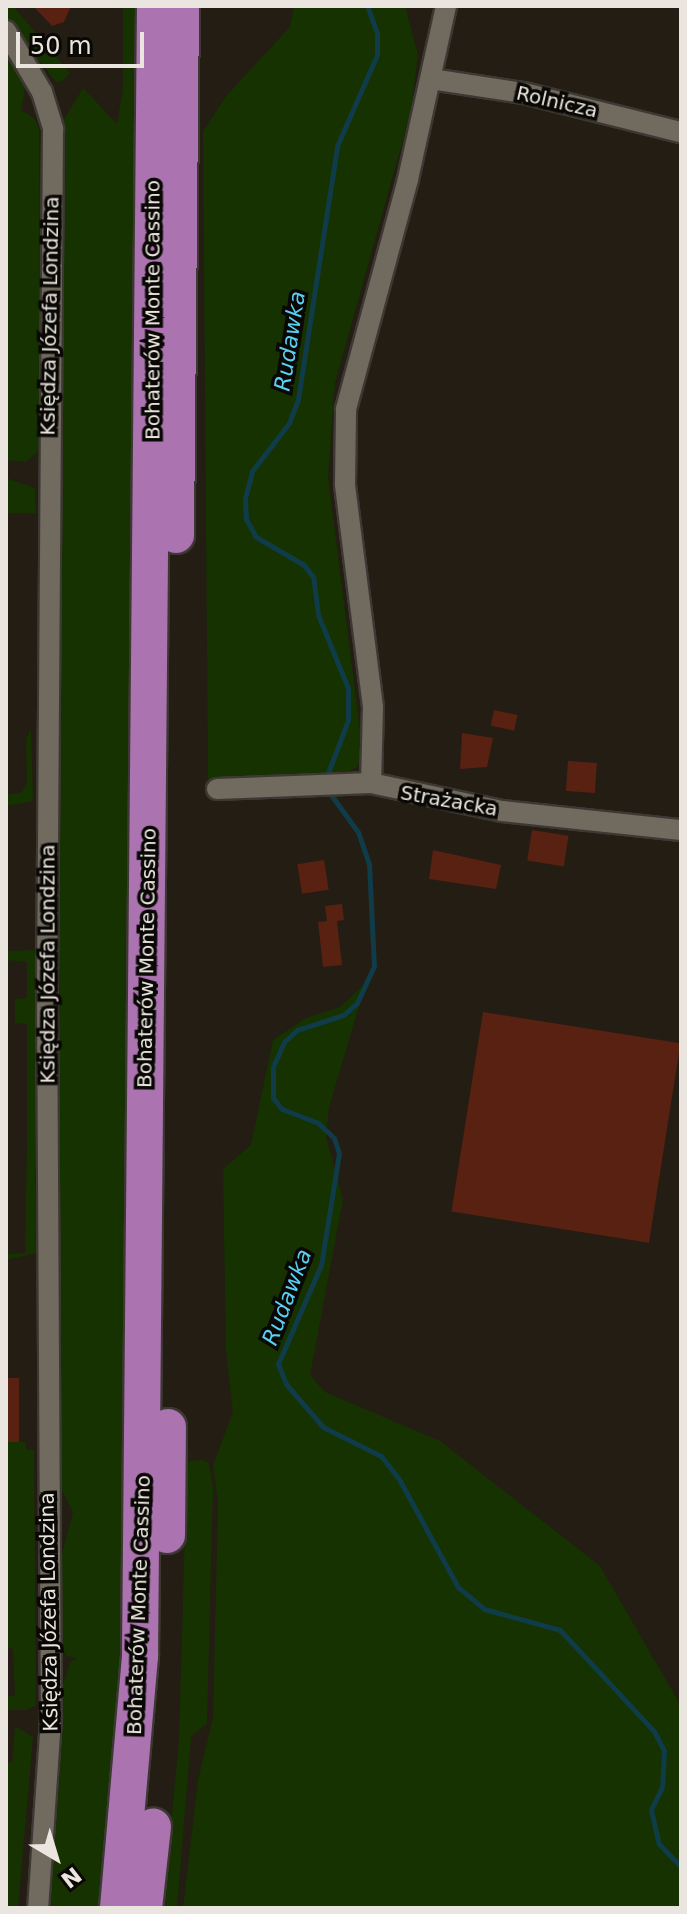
<!DOCTYPE html>
<html>
<head>
<meta charset="utf-8">
<style>
	body { margin:0 }
	#map { position:relative; width:687px; height:1914px; overflow:hidden; background:#231d13; font-family:"DejaVu Sans",sans-serif }
	div>[style] { position:absolute }
	.green>* { inset:0; background:#163200 }
	.stream>* { height:5px; margin:-2.5px; padding:0 2.5px; transform-origin:2.5px; border-radius:2.5px; background:#0f3c48 }
	.building>* { inset:0; background:#592111; transform-origin:0 0 }
	.roads { filter:drop-shadow(2px 0 #3d3833) drop-shadow(-2px 0 #3d3833) drop-shadow(0 2px #3d3833) drop-shadow(0 -2px #3d3833) }
	.minor>* { height:20px; margin:-10px; padding:0 10px; transform-origin:10px; border-radius:10px; background:#716a5e }
	.motorway>* { height:36px; margin:-18px; padding:0 18px; transform-origin:18px; border-radius:18px; background:#ac73b1 }
	span { translate:-50% -50%; white-space:nowrap; text-align:center; line-height:1.15; -webkit-text-stroke:7px #0a0805; paint-order:stroke }
	.street-label { font-size:20px; color:#eae6df }
	.water-label { font-size:22px; color:#59d0f4; font-style:italic }
	.frame { position:absolute; inset:0; border:8px solid #eae6df; pointer-events:none }
	.north { position:absolute; left:16px; top:1818px; width:80px; height:80px; -webkit-text-stroke:6px #0a0805; paint-order:stroke; rotate:142deg; font-size:22px; font-weight:700; line-height:32px; text-align:center; color:#eae6df }
	.north::after { content:''; display:block; margin:auto; width:28px; height:36px; background:#eae6df; clip-path:polygon(50% 0,100% 100%,50% 72%,0 100%) }
	.scale { position:absolute; left:16px; top:32px; width:128px; height:36px; box-sizing:border-box; border:4px solid #eae6df; border-top:0; padding-left:10px; font-size:24px; line-height:28px; white-space:nowrap; color:#eae6df; -webkit-text-stroke:6px #0a0805; paint-order:stroke }
</style>
</head>
<body>
<div id="map">
	<div class="green">
		<i style="clip-path:polygon(6px 6px,13px 6px,70px 73px,62px 81px,57px 83px,20px 38px,6px 17px)"></i>
		<i style="clip-path:polygon(123px 6px,138px 6px,123px 1680px,100px 1908px,48px 1908px,59px 1783px,60px 1693px,71px 1661px,77px 1658px,67px 1656px,59px 1641px,58px 1569px,73px 1512px,60px 1487px,55px 1446px,61px 141px,63px 121px,83px 88px,117px 124px,123px 88px)"></i>
		<i style="clip-path:polygon(294px 6px,405px 6px,418px 55px,411px 111px,335px 383px,328px 477px,363px 754px,357px 767px,339px 777px,213px 783px,208px 779px,203px 132px,226px 96px,290px 27px)"></i>
		<i style="clip-path:polygon(6px 51px,26px 82px,21px 110px,35px 119px,39px 128px,41px 449px,26px 462px,6px 460px)"></i>
		<i style="clip-path:polygon(6px 478px,35px 488px,36px 513px,6px 513px)"></i>
		<i style="clip-path:polygon(31px 729px,33px 801px,6px 806px,6px 795px,22px 792px,27px 782px,26px 739px)"></i>
		<i style="clip-path:polygon(35px 950px,36px 1253px,6px 1260px,6px 1254px,25px 1253px,27px 1142px,27px 1024px,15px 1023px,15px 999px,27px 998px,27px 962px,6px 960px,6px 951px)"></i>
		<i style="clip-path:polygon(366px 983px,329px 1107px,326px 1136px,343px 1200px,310px 1375px,325px 1392px,440px 1441px,600px 1566px,681px 1706px,681px 1908px,183px 1908px,198px 1780px,213px 1718px,218px 1502px,213px 1465px,233px 1412px,226px 1350px,223px 1169px,251px 1145px,273px 1040px,306px 1018px,340px 1007px)"></i>
		<i style="clip-path:polygon(6px 1442px,26px 1442px,26px 1450px,34px 1450px,36px 1705px,27px 1710px,6px 1710px,6px 1696px,15px 1696px,13px 1649px,6px 1648px)"></i>
		<i style="clip-path:polygon(203px 1460px,209px 1463px,213px 1488px,207px 1723px,191px 1737px,177px 1908px,163px 1908px,179px 1740px,187px 1461px)"></i>
		<i style="clip-path:polygon(15px 1726px,33px 1737px,18px 1908px,6px 1908px,6px 1762px,12px 1763px)"></i>
	</div>
	<div class="stream">
		<i style="left:326px;top:778px;width:62px;rotate:-69.2deg"></i>
		<i style="left:348px;top:720px;width:32px;rotate:-90deg"></i>
		<i style="left:348px;top:688px;width:79px;rotate:-112.3deg"></i>
		<i style="left:318px;top:615px;width:38px;rotate:-97deg"></i>
		<i style="left:313px;top:577px;width:15px;rotate:-127deg"></i>
		<i style="left:304px;top:565px;width:56px;rotate:-149.7deg"></i>
		<i style="left:256px;top:537px;width:21px;rotate:-119deg"></i>
		<i style="left:246px;top:519px;width:21px;rotate:-93deg"></i>
		<i style="left:245px;top:498px;width:28px;rotate:-75deg"></i>
		<i style="left:252px;top:471px;width:61px;rotate:-52.4deg"></i>
		<i style="left:289px;top:423px;width:26px;rotate:-69deg"></i>
		<i style="left:298px;top:399px;width:256px;rotate:-81.2deg"></i>
		<i style="left:337px;top:146px;width:99px;rotate:-66.3deg"></i>
		<i style="left:377px;top:55px;width:22px;rotate:-90deg"></i>
		<i style="left:377px;top:33px;width:29px;rotate:-110deg"></i>
		<i style="left:329px;top:792px;width:49px;rotate:54.1deg"></i>
		<i style="left:358px;top:832px;width:34px;rotate:71deg"></i>
		<i style="left:369px;top:864px;width:102px;rotate:87.2deg"></i>
		<i style="left:374px;top:966px;width:41px;rotate:114.7deg"></i>
		<i style="left:357px;top:1003px;width:18px;rotate:139deg"></i>
		<i style="left:343px;top:1015px;width:48px;rotate:161.9deg"></i>
		<i style="left:297px;top:1030px;width:18px;rotate:137deg"></i>
		<i style="left:284px;top:1042px;width:27px;rotate:114deg"></i>
		<i style="left:273px;top:1067px;width:31px;rotate:90deg"></i>
		<i style="left:273px;top:1098px;width:14px;rotate:51deg"></i>
		<i style="left:282px;top:1109px;width:39px;rotate:21deg"></i>
		<i style="left:318px;top:1123px;width:22px;rotate:43deg"></i>
		<i style="left:334px;top:1138px;width:16px;rotate:72deg"></i>
		<i style="left:339px;top:1153px;width:113px;rotate:99.1deg"></i>
		<i style="left:321px;top:1265px;width:108px;rotate:113.5deg"></i>
		<i style="left:278px;top:1364px;width:22px;rotate:68deg"></i>
		<i style="left:286px;top:1384px;width:57px;rotate:49.3deg"></i>
		<i style="left:323px;top:1427px;width:65px;rotate:26.6deg"></i>
		<i style="left:381px;top:1456px;width:29px;rotate:52deg"></i>
		<i style="left:399px;top:1479px;width:123px;rotate:61.4deg"></i>
		<i style="left:458px;top:1587px;width:34px;rotate:40deg"></i>
		<i style="left:484px;top:1609px;width:79px;rotate:15.4deg"></i>
		<i style="left:560px;top:1630px;width:138px;rotate:47.1deg"></i>
		<i style="left:654px;top:1731px;width:22px;rotate:63deg"></i>
		<i style="left:664px;top:1751px;width:36px;rotate:93deg"></i>
		<i style="left:662px;top:1787px;width:25px;rotate:116deg"></i>
		<i style="left:651px;top:1810px;width:35px;rotate:77deg"></i>
		<i style="left:659px;top:1844px;width:32px;rotate:46deg"></i>
	</div>
	<div class="building">
		<i style="clip-path:polygon(33px 6px,71px 6px,64px 22px,52px 26px)"></i>
		<i style="left:494px;top:710px;width:24px;height:16px;rotate:12deg"></i>
		<i style="clip-path:polygon(462px 733px,493px 738px,487px 767px,460px 769px)"></i>
		<i style="left:568px;top:761px;width:29px;height:30px;rotate:4deg"></i>
		<i style="left:532px;top:830px;width:37px;height:31px;rotate:9deg"></i>
		<i style="clip-path:polygon(433px 850px,501px 865px,496px 889px,429px 879px)"></i>
		<i style="left:324px;top:860px;width:30px;height:27px;rotate:81deg"></i>
		<i style="clip-path:polygon(342px 904px,344px 920px,337px 921px,342px 965px,323px 967px,318px 922px,327px 921px,325px 906px)"></i>
		<i style="left:483px;top:1012px;width:200px;height:202px;rotate:9deg"></i>
		<i style="left:6px;top:1378px;width:13px;height:64px"></i>
	</div>
	<div class="roads">
		<div class="minor">
			<i style="left:6px;top:31px;width:71px;rotate:59.5deg"></i>
			<i style="left:42px;top:92px;width:39px;rotate:73deg"></i>
			<i style="left:53px;top:129px;width:862px;rotate:90.4deg"></i>
			<i style="left:47px;top:991px;width:728px;rotate:89.69deg"></i>
			<i style="left:51px;top:1719px;width:189px;rotate:93.9deg"></i>
			<i style="left:431px;top:79px;width:94px;rotate:8.6deg"></i>
			<i style="left:524px;top:93px;width:162px;rotate:14deg"></i>
			<i style="left:371px;top:783px;width:76px;rotate:-88.5deg"></i>
			<i style="left:373px;top:707px;width:225px;rotate:-97.2deg"></i>
			<i style="left:345px;top:484px;width:75px;rotate:-89.2deg"></i>
			<i style="left:346px;top:409px;width:238px;rotate:-74.9deg"></i>
			<i style="left:408px;top:179px;width:177px;rotate:-77.6deg"></i>
			<i style="left:217px;top:789px;width:154px;rotate:-2.2deg"></i>
			<i style="left:371px;top:783px;width:134px;rotate:12.1deg"></i>
			<i style="left:502px;top:811px;width:180px;rotate:6.1deg"></i>
		</div>
		<div class="motorway">
			<i style="left:176px;top:535px;width:529px;rotate:-89.46deg"></i>
			<i style="left:167px;top:1535px;width:108px;rotate:-89.5deg"></i>
			<i style="left:118px;top:1908px;width:253px;rotate:-85deg"></i>
			<i style="left:140px;top:1656px;width:1650px;rotate:-89.48deg"></i>
			<i style="left:144px;top:1908px;width:82px;rotate:-83.7deg"></i>
		</div>
	</div>
	<div class="street-label">
		<span style="left:557px;top:102px;rotate:13deg">Rolnicza</span>
		<span style="left:153px;top:310px;rotate:-90deg">Bohaterów Monte Cassino</span>
		<span style="left:50px;top:316px;rotate:-89deg">Księdza Józefa Londzina</span>
		<span style="left:449px;top:801px;rotate:10deg">Strażacka</span>
		<span style="left:147px;top:958px;rotate:-89deg">Bohaterów Monte Cassino</span>
		<span style="left:48px;top:964px;rotate:-90deg">Księdza Józefa Londzina</span>
		<span style="left:139px;top:1605px;rotate:-88deg">Bohaterów Monte Cassino</span>
		<span style="left:49px;top:1612px;rotate:-91deg">Księdza Józefa Londzina</span>
	</div>
	<div class="water-label">
		<span style="left:290px;top:341px;rotate:-81deg">Rudawka</span>
		<span style="left:287px;top:1297px;rotate:-69deg">Rudawka</span>
	</div>
	<div class="frame"></div>
	<div class="north">N</div>
	<div class="scale">50 m</div>
</div>
</body>
</html>
